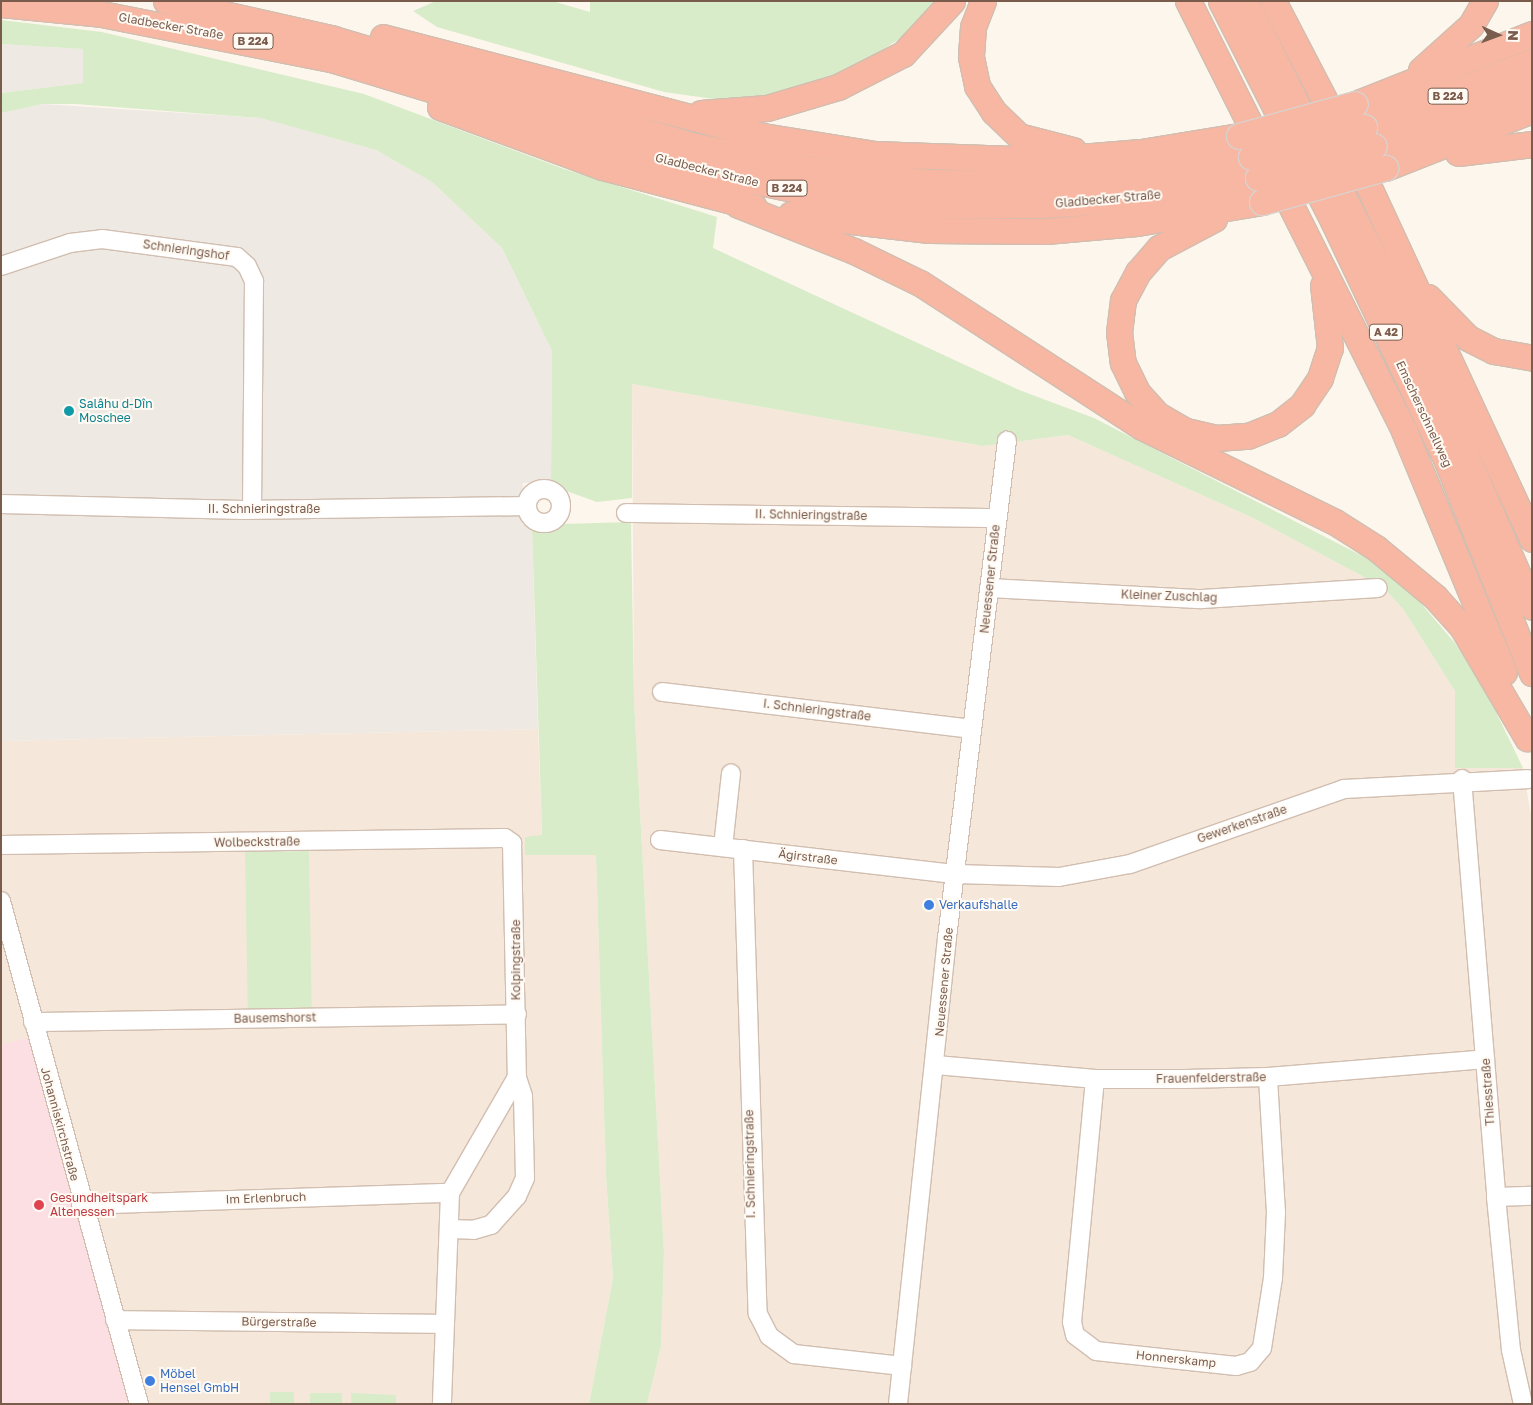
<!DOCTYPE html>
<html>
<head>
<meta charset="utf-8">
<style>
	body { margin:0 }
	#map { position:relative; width:1533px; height:1405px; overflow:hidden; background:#fdf6ec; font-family:"Golos Text",sans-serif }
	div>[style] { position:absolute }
	.residential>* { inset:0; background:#f5e8da }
	.industrial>* { inset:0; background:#efe9e4 }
	.medical>* { inset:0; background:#fbdfe3 }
	.green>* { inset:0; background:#d8ecc9; transform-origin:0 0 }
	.roads { filter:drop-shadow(1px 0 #d1beb0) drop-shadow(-1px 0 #d1beb0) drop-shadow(0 1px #d1beb0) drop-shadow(0 -1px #d1beb0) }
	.minor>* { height:18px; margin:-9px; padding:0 9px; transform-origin:9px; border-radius:9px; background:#fff }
	.minor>.ring { margin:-9px; padding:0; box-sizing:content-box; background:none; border:18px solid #fff; border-radius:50% }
	.highway>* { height:25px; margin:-12.5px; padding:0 12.5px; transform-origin:12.5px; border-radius:12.5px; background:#f7b7a3 }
	.bridges { filter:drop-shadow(1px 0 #dad1cd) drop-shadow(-1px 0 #dad1cd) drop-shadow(0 1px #dad1cd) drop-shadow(0 -1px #dad1cd) }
	.highway-bridge>* { height:25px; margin:-12.5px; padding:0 12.5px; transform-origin:12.5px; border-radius:12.5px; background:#f7b7a3 }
	.dots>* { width:14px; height:14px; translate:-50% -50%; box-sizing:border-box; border:2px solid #fffaf3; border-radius:50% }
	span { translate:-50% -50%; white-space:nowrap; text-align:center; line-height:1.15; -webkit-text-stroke:4px #fffaf3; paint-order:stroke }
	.shield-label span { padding:1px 4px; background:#fffaf3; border:1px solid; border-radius:4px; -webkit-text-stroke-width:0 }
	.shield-label { font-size:11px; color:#7a5c4d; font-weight:700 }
	.street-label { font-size:12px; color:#7a5c4d }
	.culture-label { font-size:12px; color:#0d838f }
	.left { translate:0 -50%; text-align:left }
	.shop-label { font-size:12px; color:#366cbe }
	.health-label { font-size:12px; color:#be3a42 }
	.frame { position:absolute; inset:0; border:2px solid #7a5c4d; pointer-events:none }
	.north { position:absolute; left:1473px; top:10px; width:50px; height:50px; -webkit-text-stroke:4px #fffaf3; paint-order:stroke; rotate:92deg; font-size:14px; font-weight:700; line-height:20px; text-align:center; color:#7a5c4d }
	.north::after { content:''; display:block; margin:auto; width:18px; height:22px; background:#7a5c4d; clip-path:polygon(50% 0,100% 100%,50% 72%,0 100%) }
</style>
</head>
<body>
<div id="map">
	<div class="residential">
		<i style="clip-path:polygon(632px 384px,983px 446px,1068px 435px,1253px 518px,1383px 587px,1403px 609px,1455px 691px,1456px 768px,1523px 768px,1532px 821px,1532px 1404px,647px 1404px,661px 1346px,664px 1253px,634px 700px)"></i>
		<i style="clip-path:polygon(538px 729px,542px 836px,525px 855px,596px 855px,606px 1177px,613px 1278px,589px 1404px,1px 1404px,1px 741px)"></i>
	</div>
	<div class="industrial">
		<i style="clip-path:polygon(1px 44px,83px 49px,83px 83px,1px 93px)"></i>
		<i style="clip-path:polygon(43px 104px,260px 118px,376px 150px,432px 182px,502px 248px,552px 351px,551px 482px,523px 483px,522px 524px,532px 528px,538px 729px,1px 741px,1px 113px)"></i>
	</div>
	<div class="medical">
		<i style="clip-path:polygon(31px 1037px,68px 1171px,128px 1404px,1px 1404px,1px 1045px)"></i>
	</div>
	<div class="green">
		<i style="clip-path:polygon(436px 1px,552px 1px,590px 12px,590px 1px,941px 1px,920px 25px,842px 77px,735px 102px,664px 92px,437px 27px,413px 11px)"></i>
		<i style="clip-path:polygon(1px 20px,102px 32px,364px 94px,564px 169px,717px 217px,713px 248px,1019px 390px,1094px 418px,1372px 561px,1419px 601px,1454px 642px,1481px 681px,1523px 768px,1455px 768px,1455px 691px,1403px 609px,1383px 587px,1253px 518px,1068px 435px,983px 446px,632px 384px,632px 498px,597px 502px,569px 492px,551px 482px,552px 351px,502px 248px,432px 182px,376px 150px,260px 118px,75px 104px,43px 104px,1px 113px,1px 93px,83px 83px,83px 49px,1px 44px)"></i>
		<i style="clip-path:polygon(631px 522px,634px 700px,664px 1253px,661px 1346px,647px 1404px,589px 1404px,613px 1278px,606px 1177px,596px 855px,525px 855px,525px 837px,542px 835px,532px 528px,551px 531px,562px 524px)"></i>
		<i style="left:309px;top:851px;width:157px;height:64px;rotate:89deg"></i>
		<i style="left:294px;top:1392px;width:12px;height:24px;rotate:90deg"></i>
		<i style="left:310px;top:1393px;width:32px;height:11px"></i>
		<i style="clip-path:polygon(351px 1393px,396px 1395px,396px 1404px,351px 1404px)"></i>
	</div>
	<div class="roads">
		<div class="minor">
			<i style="left:1px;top:266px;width:73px;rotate:-18.4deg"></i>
			<i style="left:70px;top:243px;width:32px;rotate:-7deg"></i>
			<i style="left:102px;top:239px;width:136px;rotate:7.6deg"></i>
			<i style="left:237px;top:257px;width:13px;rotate:42deg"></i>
			<i style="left:247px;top:266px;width:17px;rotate:65deg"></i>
			<i style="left:254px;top:281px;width:228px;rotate:90.5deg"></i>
			<i class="ring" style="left:527px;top:489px;width:16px;height:16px"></i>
			<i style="left:1px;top:504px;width:242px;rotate:1.4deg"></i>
			<i style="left:243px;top:510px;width:284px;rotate:-0.8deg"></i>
			<i style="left:626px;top:513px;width:371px;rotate:0.8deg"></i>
			<i style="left:989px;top:588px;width:213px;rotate:3deg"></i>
			<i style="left:1202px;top:599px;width:176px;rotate:-3.6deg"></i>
			<i style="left:662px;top:692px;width:312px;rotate:6.8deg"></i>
			<i style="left:1462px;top:779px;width:419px;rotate:85.3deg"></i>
			<i style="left:1496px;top:1197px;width:154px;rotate:84.4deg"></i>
			<i style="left:1511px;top:1350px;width:55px;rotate:77.5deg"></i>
			<i style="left:660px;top:840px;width:298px;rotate:6.6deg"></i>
			<i style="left:956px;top:874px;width:103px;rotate:1.7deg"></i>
			<i style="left:1059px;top:877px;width:72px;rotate:-10.4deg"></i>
			<i style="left:1130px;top:864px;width:227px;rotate:-19.3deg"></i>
			<i style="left:1344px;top:789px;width:185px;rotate:-3.1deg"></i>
			<i style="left:1px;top:845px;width:504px;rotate:-0.8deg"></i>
			<i style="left:505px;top:838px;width:9px;rotate:36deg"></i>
			<i style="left:512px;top:843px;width:234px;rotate:88.8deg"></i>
			<i style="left:517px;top:1077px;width:134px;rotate:120deg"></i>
			<i style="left:450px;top:1193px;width:211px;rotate:92.2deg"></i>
			<i style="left:723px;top:847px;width:74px;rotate:-83.8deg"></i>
			<i style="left:743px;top:849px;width:465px;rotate:88.2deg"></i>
			<i style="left:758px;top:1314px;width:25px;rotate:63deg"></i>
			<i style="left:769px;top:1336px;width:31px;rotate:36deg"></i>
			<i style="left:794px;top:1354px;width:109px;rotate:6.3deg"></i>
			<i style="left:1px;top:901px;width:522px;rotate:74.66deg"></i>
			<i style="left:33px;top:1022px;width:484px;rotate:-0.9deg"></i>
			<i style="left:936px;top:1065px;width:160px;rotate:5deg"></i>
			<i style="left:1095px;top:1079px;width:90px"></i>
			<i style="left:1185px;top:1079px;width:83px;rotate:-1.4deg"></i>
			<i style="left:1268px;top:1077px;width:218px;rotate:-4.7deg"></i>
			<i style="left:1095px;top:1079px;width:244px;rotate:95.4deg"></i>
			<i style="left:1072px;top:1322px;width:13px;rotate:77deg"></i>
			<i style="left:1075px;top:1335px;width:26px;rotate:37deg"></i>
			<i style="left:1096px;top:1351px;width:141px;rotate:6.1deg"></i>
			<i style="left:1236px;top:1366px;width:15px;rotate:-16deg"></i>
			<i style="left:1250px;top:1362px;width:18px;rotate:-49deg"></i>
			<i style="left:1262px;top:1348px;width:71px;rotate:-81.1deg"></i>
			<i style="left:1273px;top:1278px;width:65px;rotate:-87.4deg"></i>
			<i style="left:1276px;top:1213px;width:136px;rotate:-93.4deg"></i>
			<i style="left:1496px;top:1197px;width:36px;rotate:-2deg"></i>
			<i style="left:81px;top:1205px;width:369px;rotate:-1.9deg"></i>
			<i style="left:449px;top:1229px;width:24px;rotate:2deg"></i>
			<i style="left:473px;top:1230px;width:19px;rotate:-16deg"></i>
			<i style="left:491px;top:1225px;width:39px;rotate:-48deg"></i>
			<i style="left:517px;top:1196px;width:20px;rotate:-66deg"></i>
			<i style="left:525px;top:1178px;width:82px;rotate:-91.4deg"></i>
			<i style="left:523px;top:1096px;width:20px;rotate:-108deg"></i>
			<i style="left:115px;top:1320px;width:328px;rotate:0.7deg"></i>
			<i style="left:898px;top:1404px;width:469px;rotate:-84deg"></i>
			<i style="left:947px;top:938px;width:501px;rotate:-83.12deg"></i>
		</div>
		<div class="highway">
			<i style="left:166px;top:1px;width:172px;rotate:12.7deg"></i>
			<i style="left:334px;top:39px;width:377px;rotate:16.5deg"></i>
			<i style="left:696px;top:146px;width:121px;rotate:11.4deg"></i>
			<i style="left:815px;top:170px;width:116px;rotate:6deg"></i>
			<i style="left:930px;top:182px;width:114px;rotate:0.5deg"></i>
			<i style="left:1044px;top:183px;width:88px;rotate:-4.5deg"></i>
			<i style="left:1132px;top:176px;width:121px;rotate:-9.1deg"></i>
			<i style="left:983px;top:1px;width:28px;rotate:111deg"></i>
			<i style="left:973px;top:27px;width:30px;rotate:94deg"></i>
			<i style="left:971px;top:57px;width:30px;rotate:78deg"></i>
			<i style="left:977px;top:86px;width:31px;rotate:57deg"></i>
			<i style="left:994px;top:112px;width:35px;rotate:44deg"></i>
			<i style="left:1019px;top:136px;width:56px;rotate:14.5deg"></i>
			<i style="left:1188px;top:1px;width:481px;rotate:63.3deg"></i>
			<i style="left:1404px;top:431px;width:261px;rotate:67.5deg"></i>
			<i style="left:1221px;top:1px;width:247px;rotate:63deg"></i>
			<i style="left:1333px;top:221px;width:263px;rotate:64.6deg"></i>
			<i style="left:1446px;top:459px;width:231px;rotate:68.1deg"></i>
			<i style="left:1245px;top:1px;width:372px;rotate:63.3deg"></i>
			<i style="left:1412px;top:333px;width:299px;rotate:66.3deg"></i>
			<i style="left:1273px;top:1px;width:188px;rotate:62.5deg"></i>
			<i style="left:1360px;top:168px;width:409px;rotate:65.1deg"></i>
			<i style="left:1px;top:4px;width:100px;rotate:5.7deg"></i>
			<i style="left:101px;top:14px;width:234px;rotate:11.1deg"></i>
			<i style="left:331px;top:59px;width:376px;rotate:16.8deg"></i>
			<i style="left:691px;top:168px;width:125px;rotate:11.6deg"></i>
			<i style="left:813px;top:193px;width:118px;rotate:5.9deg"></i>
			<i style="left:930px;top:205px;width:113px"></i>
			<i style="left:1043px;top:205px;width:91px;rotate:-3.8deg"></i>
			<i style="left:1134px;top:199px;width:126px;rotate:-9.6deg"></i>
			<i style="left:383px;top:37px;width:393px;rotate:14.6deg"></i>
			<i style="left:763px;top:136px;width:112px;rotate:9.2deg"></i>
			<i style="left:874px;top:154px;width:169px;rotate:2deg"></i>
			<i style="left:1043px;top:160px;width:98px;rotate:-4.7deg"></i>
			<i style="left:1141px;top:152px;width:99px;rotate:-9.3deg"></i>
			<i style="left:1421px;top:70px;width:67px;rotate:-42deg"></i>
			<i style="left:1471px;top:25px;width:28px;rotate:-60deg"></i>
			<i style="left:1355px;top:104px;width:190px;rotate:-21.6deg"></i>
			<i style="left:440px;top:107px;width:173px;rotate:20.3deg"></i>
			<i style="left:602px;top:167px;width:157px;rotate:14.7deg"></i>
			<i style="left:701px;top:113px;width:66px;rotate:-4.3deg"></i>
			<i style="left:767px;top:108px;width:74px;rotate:-16.5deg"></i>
			<i style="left:838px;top:87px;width:73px;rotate:-26.9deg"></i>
			<i style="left:903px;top:54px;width:72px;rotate:-47.2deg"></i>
			<i style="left:1364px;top:127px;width:180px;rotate:-21.4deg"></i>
			<i style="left:1374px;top:146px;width:170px;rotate:-21.4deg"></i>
			<i style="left:1458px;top:153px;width:75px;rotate:-6.9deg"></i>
			<i style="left:1385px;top:168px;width:158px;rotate:-21.5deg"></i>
			<i style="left:738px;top:205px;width:125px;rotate:21.6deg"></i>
			<i style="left:854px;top:251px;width:73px;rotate:25.9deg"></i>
			<i style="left:920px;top:283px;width:265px;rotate:33deg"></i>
			<i style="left:1142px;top:427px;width:215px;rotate:26.2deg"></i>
			<i style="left:1335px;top:522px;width:49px;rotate:32.4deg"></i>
			<i style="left:1376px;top:548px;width:77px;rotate:39.7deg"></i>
			<i style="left:1435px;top:597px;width:40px;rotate:48deg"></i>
			<i style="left:1462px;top:627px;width:129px;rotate:59.6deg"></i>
			<i style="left:791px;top:214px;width:139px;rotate:6.6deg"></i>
			<i style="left:929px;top:230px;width:117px;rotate:0.5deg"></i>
			<i style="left:1046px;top:231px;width:91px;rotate:-5deg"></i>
			<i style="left:1137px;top:223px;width:127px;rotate:-9.5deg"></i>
			<i style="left:1214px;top:219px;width:62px;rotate:152.2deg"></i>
			<i style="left:1159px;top:248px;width:32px;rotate:131deg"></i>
			<i style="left:1138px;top:272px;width:32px;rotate:118deg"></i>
			<i style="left:1123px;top:300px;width:32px;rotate:97deg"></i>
			<i style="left:1119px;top:332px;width:31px;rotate:83deg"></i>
			<i style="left:1123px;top:363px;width:32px;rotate:64deg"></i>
			<i style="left:1137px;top:392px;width:31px;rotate:48deg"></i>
			<i style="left:1158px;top:415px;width:32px;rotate:30deg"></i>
			<i style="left:1186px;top:431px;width:31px;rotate:13deg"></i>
			<i style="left:1216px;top:438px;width:32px;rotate:-4deg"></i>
			<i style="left:1248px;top:436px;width:32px;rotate:-22deg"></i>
			<i style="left:1278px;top:424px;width:31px;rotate:-38deg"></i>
			<i style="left:1302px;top:405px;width:32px;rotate:-56deg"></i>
			<i style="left:1320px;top:378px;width:32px;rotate:-72deg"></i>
			<i style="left:1330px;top:348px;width:63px;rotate:-96.3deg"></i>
			<i style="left:1428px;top:297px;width:57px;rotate:45.7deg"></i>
			<i style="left:1468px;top:338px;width:29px;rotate:27deg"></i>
			<i style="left:1494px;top:351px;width:39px;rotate:10deg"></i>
		</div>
	</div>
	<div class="bridges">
		<div class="highway-bridge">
			<i style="left:1239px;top:136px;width:120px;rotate:-15.4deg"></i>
			<i style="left:1251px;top:157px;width:117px;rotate:-14.9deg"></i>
			<i style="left:1258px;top:178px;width:120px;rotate:-15.4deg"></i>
			<i style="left:1262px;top:202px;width:128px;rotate:-15.5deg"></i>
		</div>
	</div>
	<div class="dots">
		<i style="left:69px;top:411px;background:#0f9aa8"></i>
		<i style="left:929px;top:905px;background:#3f7fe0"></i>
		<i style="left:39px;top:1205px;background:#e0444e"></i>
		<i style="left:150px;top:1381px;background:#3f7fe0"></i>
	</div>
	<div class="shield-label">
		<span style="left:253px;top:41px">B 224</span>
		<span style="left:1448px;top:96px">B 224</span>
		<span style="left:787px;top:188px">B 224</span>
		<span style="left:1386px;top:332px">A 42</span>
	</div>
	<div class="street-label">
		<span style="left:171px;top:26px;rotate:10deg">Gladbecker Straße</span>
		<span style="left:707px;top:170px;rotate:14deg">Gladbecker Straße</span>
		<span style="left:1108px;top:199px;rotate:-5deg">Gladbecker Straße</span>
		<span style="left:186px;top:250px;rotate:8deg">Schnieringshof</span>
		<span style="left:1424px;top:414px;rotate:65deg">Emscherschnellweg</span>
		<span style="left:264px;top:509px">II. Schnieringstraße</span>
		<span style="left:811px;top:515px;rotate:1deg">II. Schnieringstraße</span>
		<span style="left:990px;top:579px;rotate:-84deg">Neuessener Straße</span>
		<span style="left:1169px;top:596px;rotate:2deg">Kleiner Zuschlag</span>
		<span style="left:817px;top:710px;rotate:7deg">I. Schnieringstraße</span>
		<span style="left:1242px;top:824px;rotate:-19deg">Gewerkenstraße</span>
		<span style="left:257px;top:842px;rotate:-1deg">Wolbeckstraße</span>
		<span style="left:808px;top:857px;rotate:7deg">Ägirstraße</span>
		<span style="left:516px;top:960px;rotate:-90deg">Kolpingstraße</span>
		<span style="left:944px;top:982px;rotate:-85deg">Neuessener Straße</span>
		<span style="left:275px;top:1018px;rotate:-1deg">Bausemshorst</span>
		<span style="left:1211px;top:1078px;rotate:-1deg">Frauenfelderstraße</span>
		<span style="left:1488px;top:1092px;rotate:-94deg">Thiesstraße</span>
		<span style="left:60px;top:1124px;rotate:75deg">Johanniskirchstraße</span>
		<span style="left:750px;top:1164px;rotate:-91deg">I. Schnieringstraße</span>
		<span style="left:266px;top:1198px;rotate:-2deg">Im Erlenbruch</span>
		<span style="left:279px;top:1322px;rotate:1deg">Bürgerstraße</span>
		<span style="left:1176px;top:1359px;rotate:6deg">Honnerskamp</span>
	</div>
	<div class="culture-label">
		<span class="left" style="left:79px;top:411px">Salâhu d-Dîn<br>Moschee</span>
	</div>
	<div class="shop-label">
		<span class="left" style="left:939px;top:905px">Verkaufshalle</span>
		<span class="left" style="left:160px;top:1381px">Möbel<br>Hensel GmbH</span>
	</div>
	<div class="health-label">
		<span class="left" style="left:50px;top:1205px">Gesundheitspark<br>Altenessen</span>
	</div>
	<div class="frame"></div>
	<div class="north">N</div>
</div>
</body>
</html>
